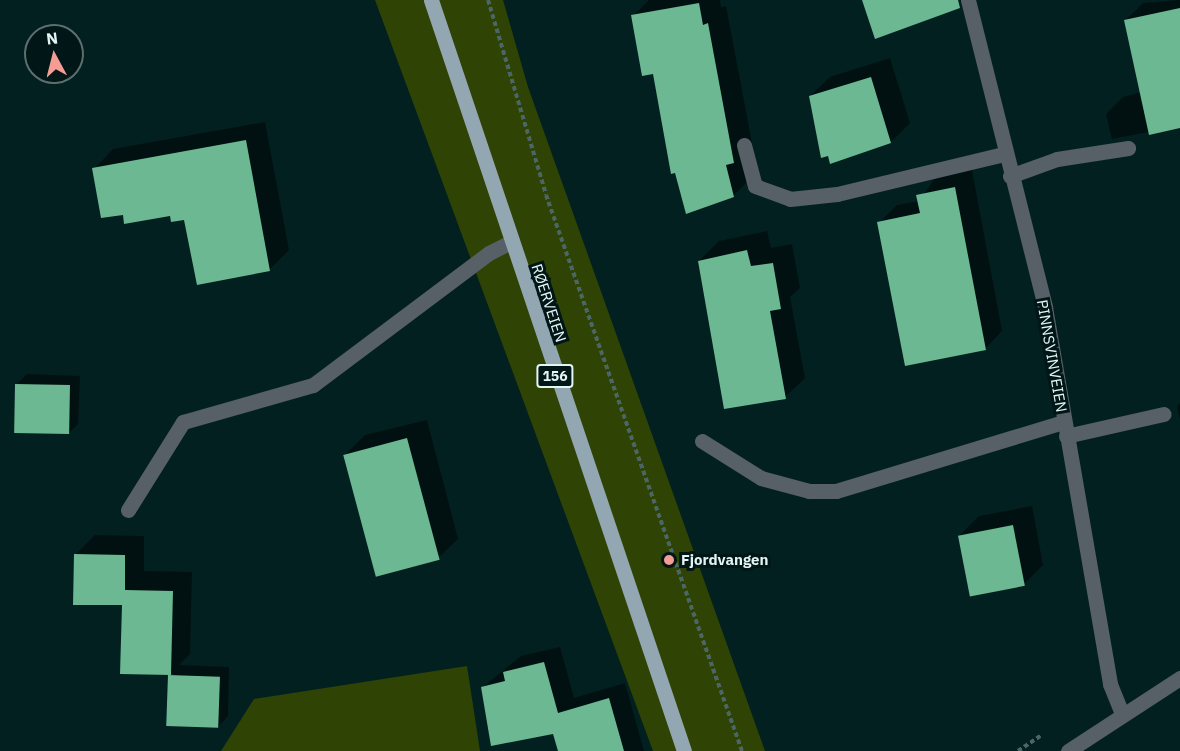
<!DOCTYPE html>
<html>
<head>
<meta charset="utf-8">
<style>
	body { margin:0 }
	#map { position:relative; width:1180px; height:751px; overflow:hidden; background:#032020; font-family:"IBM Plex Sans",sans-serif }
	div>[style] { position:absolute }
	.green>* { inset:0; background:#2f4304 }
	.shadow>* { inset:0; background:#0007 }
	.building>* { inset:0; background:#6bb892; transform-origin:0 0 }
	.path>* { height:4px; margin-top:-2px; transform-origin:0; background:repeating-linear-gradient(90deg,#4c6565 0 4.5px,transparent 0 7.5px) }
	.minor>* { height:15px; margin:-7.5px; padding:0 7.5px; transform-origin:7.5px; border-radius:7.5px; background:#566066 }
	.major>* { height:15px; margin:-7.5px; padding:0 7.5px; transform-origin:7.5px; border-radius:7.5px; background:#92a7b2 }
	.dots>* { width:16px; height:16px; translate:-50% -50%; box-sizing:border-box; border:3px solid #001617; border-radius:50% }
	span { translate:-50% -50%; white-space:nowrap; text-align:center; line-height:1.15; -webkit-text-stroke:6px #001617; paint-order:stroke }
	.shield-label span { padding:2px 4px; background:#001617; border:2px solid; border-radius:4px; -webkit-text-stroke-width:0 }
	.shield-label { font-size:14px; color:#e3f4f3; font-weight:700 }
	.street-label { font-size:15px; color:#e3f4f3 }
	.poi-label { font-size:15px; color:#e3f4f3; font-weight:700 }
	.left { translate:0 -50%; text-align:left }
	.north { position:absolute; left:24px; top:24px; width:60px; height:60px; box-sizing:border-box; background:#001617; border:2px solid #5b6f6f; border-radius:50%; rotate:353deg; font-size:16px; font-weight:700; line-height:24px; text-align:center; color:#e3f4f3 }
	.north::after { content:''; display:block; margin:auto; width:21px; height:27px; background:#f59c94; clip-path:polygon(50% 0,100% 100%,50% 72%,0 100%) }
</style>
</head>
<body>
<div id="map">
	<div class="green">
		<i style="clip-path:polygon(375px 0,503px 0,528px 87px,765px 751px,653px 751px)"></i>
		<i style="clip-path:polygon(467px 666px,480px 751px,221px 751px,254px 699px)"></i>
	</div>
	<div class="shadow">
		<i style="clip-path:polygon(649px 0,720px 0,721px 7px,726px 6px,752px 143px,745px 150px,752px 177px,733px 196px,654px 73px,633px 16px)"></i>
		<i style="clip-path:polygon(1180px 0,1180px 126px,1112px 139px,1106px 114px,1123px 97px,1141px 92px,1126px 20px,1143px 3px)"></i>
		<i style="clip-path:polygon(890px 58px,910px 123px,891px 142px,810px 96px,830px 77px)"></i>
		<i style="clip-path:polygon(265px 122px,289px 250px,269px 270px,185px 218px,124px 213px,94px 169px,113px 149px)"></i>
		<i style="clip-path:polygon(972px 170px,1002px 331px,985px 349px,879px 223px,897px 205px,919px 201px,935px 178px)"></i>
		<i style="clip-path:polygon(767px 231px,771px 248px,792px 244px,800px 288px,790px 297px,805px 378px,785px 397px,699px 261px,719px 241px)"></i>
		<i style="clip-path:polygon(27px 374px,80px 376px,78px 424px,68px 434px,17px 384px)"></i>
		<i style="clip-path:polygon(1180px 403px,1180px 419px,1177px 407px)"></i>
		<i style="clip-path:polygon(427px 420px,458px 539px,438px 558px,345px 455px,365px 435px)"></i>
		<i style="clip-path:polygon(1032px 506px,1043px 565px,1024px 584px,959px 536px,979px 516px)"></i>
		<i style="clip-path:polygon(95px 535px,144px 536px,144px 571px,192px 572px,190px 654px,179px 665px,229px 667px,228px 716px,218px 727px,172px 673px,122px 673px,123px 604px,75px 555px)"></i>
		<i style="clip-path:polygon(560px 647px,574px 698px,625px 683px,644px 751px,559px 751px,554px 732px,483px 687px,521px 656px)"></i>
	</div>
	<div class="building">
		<i style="clip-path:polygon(862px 0,958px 0,960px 8px,875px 39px)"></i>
		<i style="clip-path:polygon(699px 3px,703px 25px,708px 23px,734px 163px,726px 165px,734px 197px,686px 214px,675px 173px,671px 174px,653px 74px,642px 76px,631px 15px)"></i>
		<i style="clip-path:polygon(1180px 8px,1180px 128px,1149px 135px,1124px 20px)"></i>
		<i style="clip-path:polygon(871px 77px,891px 143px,830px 164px,828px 156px,821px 158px,809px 96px)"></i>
		<i style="clip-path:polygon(246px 140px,270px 271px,197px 285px,184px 220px,171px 222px,170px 216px,124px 224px,123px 215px,101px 218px,92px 168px)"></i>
		<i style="clip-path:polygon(955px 187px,986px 350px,905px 366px,877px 222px,920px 213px,916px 195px)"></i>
		<i style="clip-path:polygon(747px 250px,751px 266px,773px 263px,781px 309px,770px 311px,786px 399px,724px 409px,698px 261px)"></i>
		<i style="left:15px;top:384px;width:55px;height:49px;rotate:1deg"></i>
		<i style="left:407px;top:438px;width:126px;height:66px;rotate:75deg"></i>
		<i style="left:1013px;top:525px;width:62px;height:56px;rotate:79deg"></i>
		<i style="clip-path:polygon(74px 554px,125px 555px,125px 590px,173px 591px,171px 675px,120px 674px,122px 605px,73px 605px)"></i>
		<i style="clip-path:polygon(544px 662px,558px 713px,609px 698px,624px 751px,558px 751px,553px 734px,491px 746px,481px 687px,505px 681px,503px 672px)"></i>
		<i style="left:168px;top:675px;width:52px;height:51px;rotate:2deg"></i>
	</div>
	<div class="path">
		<i style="left:488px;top:0;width:203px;rotate:73.4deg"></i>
		<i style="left:546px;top:195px;width:590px;rotate:70.58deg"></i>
		<i style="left:1018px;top:751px;width:27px;rotate:-34deg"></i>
	</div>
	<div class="minor">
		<i style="left:968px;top:0;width:317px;rotate:75.9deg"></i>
		<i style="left:1045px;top:307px;width:383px;rotate:80.2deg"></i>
		<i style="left:1110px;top:684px;width:32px;rotate:68deg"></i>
		<i style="left:744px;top:145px;width:42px;rotate:75deg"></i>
		<i style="left:755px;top:186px;width:37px;rotate:20deg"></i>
		<i style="left:790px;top:199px;width:47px;rotate:-6.1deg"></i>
		<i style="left:837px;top:194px;width:172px;rotate:-13.5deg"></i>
		<i style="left:1010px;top:176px;width:50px;rotate:-19.9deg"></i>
		<i style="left:1057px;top:159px;width:72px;rotate:-8.8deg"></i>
		<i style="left:1066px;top:436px;width:100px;rotate:-12.7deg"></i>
		<i style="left:702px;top:441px;width:70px;rotate:32.1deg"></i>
		<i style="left:761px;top:478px;width:50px;rotate:15.2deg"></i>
		<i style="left:809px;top:491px;width:27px"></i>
		<i style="left:836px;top:491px;width:237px;rotate:-16.9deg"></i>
		<i style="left:128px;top:510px;width:104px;rotate:-58deg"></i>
		<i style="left:183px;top:422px;width:135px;rotate:-15.9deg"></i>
		<i style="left:313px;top:385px;width:220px;rotate:-36.9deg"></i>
		<i style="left:489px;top:253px;width:25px;rotate:-27deg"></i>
		<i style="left:1068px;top:751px;width:134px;rotate:-33.1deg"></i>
	</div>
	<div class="major">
		<i style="left:431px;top:0;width:792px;rotate:71.38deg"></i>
	</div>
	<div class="dots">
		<i style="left:669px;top:560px;background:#f59c94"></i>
	</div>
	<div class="shield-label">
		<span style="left:555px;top:376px">156</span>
	</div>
	<div class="street-label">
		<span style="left:549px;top:303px;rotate:72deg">RØERVEIEN</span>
		<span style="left:1052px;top:356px;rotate:80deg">PINNSVINVEIEN</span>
	</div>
	<div class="poi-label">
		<span class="left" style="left:681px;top:560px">Fjordvangen</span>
	</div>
	<div class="north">N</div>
</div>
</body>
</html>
